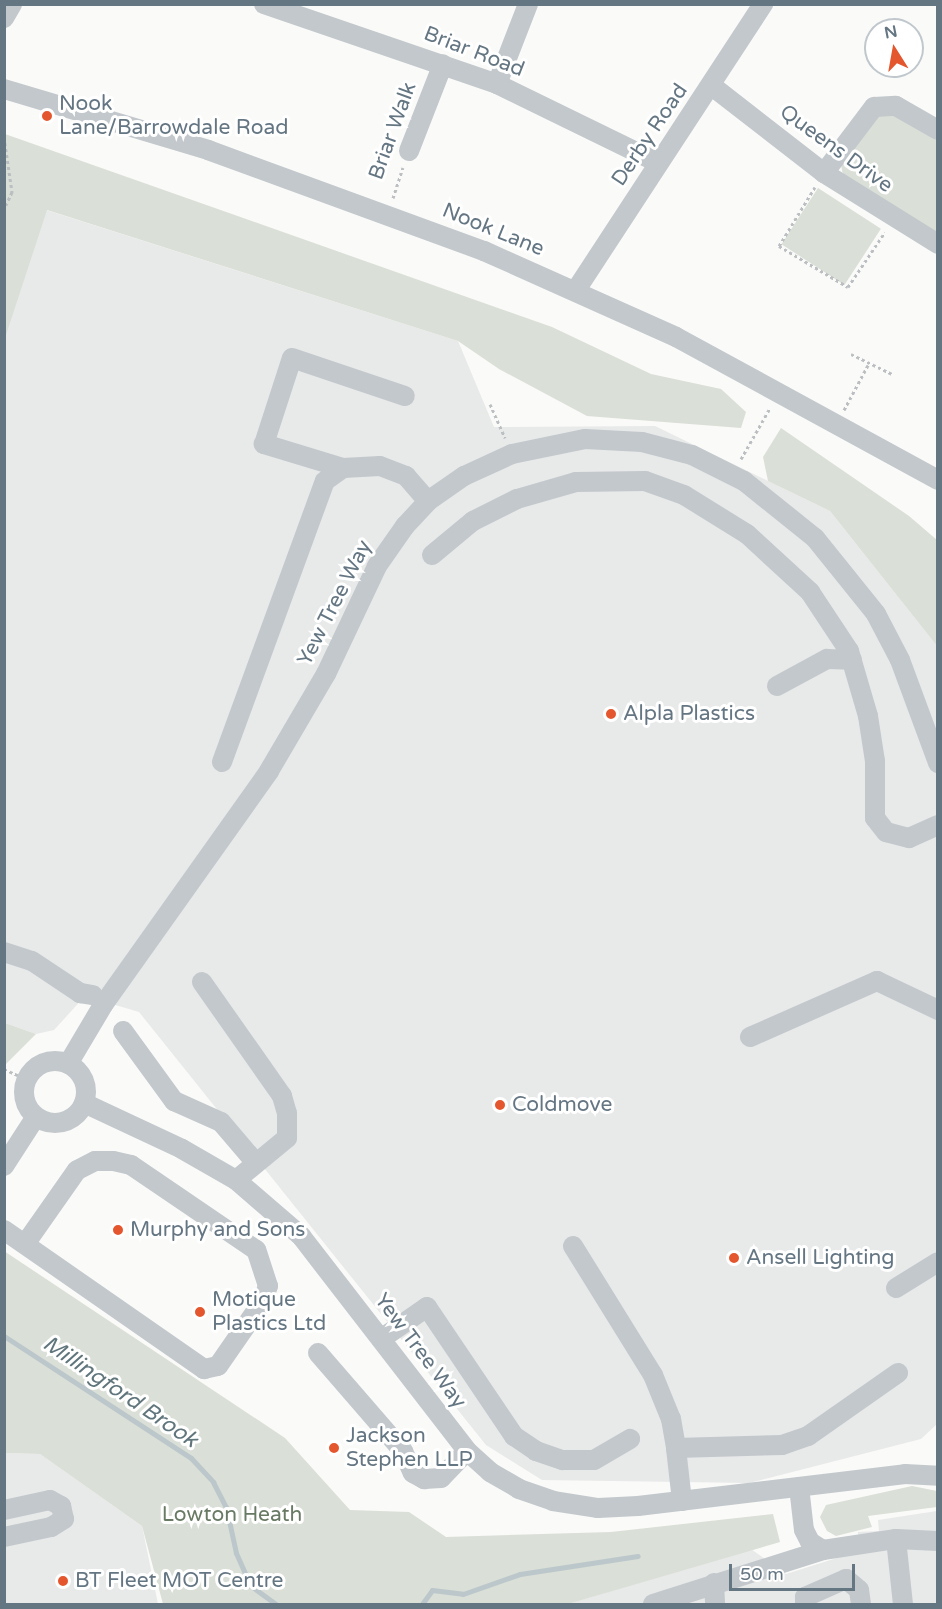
<!DOCTYPE html>
<html>
<head>
<meta charset="utf-8">
<style>
	body { margin:0 }
	#map { position:relative; width:942px; height:1609px; overflow:hidden; background:#fafaf8; font-family:"Varela Round",sans-serif }
	div>[style] { position:absolute }
	.built>* { inset:0; background:#e8e9e9 }
	.green>* { inset:0; background:#dadfd7; transform-origin:0 0 }
	.stream>* { height:5px; margin:-2.5px; padding:0 2.5px; transform-origin:2.5px; border-radius:2.5px; background:#bbc7cb }
	.path>* { height:3px; margin-top:-1.5px; transform-origin:0; background:repeating-linear-gradient(90deg,#bbbfc2 0 3px,transparent 0 6px) }
	.minor>* { height:20px; margin:-10px; padding:0 10px; transform-origin:10px; border-radius:10px; background:#c3c8cc }
	.minor>.ring { margin:-10px; padding:0; box-sizing:content-box; background:none; border:20px solid #c3c8cc; border-radius:50% }
	.dots>* { width:16px; height:16px; translate:-50% -50%; box-sizing:border-box; border:3px solid #fff; border-radius:50% }
	span { translate:-50% -50%; white-space:nowrap; text-align:center; line-height:1.15; -webkit-text-stroke:6px #fff; paint-order:stroke }
	.street-label { font-size:21px; color:#657683 }
	.poi-label { font-size:21px; color:#657683 }
	.left { translate:0 -50%; text-align:left }
	.park-label { font-size:21px; color:#687a64 }
	.water-label { font-size:22px; color:#60757c; font-style:italic }
	.frame { position:absolute; inset:0; border:6px solid #657683; pointer-events:none }
	.north { position:absolute; left:864px; top:18px; width:60px; height:60px; box-sizing:border-box; background:#fff; border:2px solid #c1c8cd; border-radius:50%; rotate:349deg; font-size:16px; font-weight:700; line-height:24px; text-align:center; color:#657683 }
	.north::after { content:''; display:block; margin:auto; width:21px; height:27px; background:#e4572e; clip-path:polygon(50% 0,100% 100%,50% 72%,0 100%) }
	.scale { position:absolute; left:729px; top:1564px; width:126px; height:27px; box-sizing:border-box; border:3px solid #657683; border-top:0; padding-left:8px; font-size:18px; line-height:21px; white-space:nowrap; color:#657683; -webkit-text-stroke:4px #fff; paint-order:stroke }
</style>
</head>
<body>
<div id="map">
	<div class="built">
		<i style="clip-path:polygon(46px 210px,458px 341px,494px 427px,655px 426px,830px 511px,937px 646px,937px 1424px,921px 1439px,749px 1483px,542px 1480px,486px 1445px,139px 1012px,85px 996px,54px 1030px,36px 1034px,5px 1023px,4px 338px)"></i>
		<i style="clip-path:polygon(5px 1453px,40px 1454px,142px 1526px,158px 1604px,5px 1604px)"></i>
		<i style="clip-path:polygon(937px 1511px,937px 1604px,568px 1604px,751px 1549px,786px 1574px,859px 1551px,858px 1532px,879px 1531px,878px 1520px)"></i>
	</div>
	<div class="green">
		<i style="clip-path:polygon(888px 111px,937px 140px,937px 236px,843px 175px,840px 160px,872px 115px)"></i>
		<i style="clip-path:polygon(5px 134px,552px 327px,651px 374px,721px 389px,746px 412px,741px 428px,587px 416px,499px 369px,458px 341px,47px 210px,5px 338px)"></i>
		<i style="left:818px;top:188px;width:75px;height:67px;rotate:33deg"></i>
		<i style="clip-path:polygon(781px 428px,909px 516px,937px 540px,937px 646px,830px 511px,768px 481px,763px 457px)"></i>
		<i style="clip-path:polygon(5px 1023px,36px 1034px,5px 1065px,4px 1023px)"></i>
		<i style="clip-path:polygon(4px 1251px,285px 1438px,350px 1510px,409px 1512px,446px 1537px,611px 1532px,773px 1514px,780px 1542px,568px 1604px,163px 1604px,142px 1526px,40px 1454px,5px 1453px)"></i>
		<i style="clip-path:polygon(912px 1486px,937px 1491px,937px 1507px,868px 1516px,872px 1527px,836px 1536px,827px 1531px,820px 1517px,826px 1505px)"></i>
	</div>
	<div class="stream">
		<i style="left:4px;top:1336px;width:223px;rotate:33.1deg"></i>
		<i style="left:191px;top:1458px;width:33px;rotate:47deg"></i>
		<i style="left:213px;top:1482px;width:28px;rotate:63deg"></i>
		<i style="left:226px;top:1507px;width:47px;rotate:77.7deg"></i>
		<i style="left:236px;top:1553px;width:36px;rotate:66deg"></i>
		<i style="left:251px;top:1586px;width:31px;rotate:36deg"></i>
		<i style="left:422px;top:1604px;width:17px;rotate:-54deg"></i>
		<i style="left:432px;top:1590px;width:31px;rotate:7deg"></i>
		<i style="left:463px;top:1594px;width:60px;rotate:-19.3deg"></i>
		<i style="left:520px;top:1574px;width:119px;rotate:-8.7deg"></i>
	</div>
	<div class="path">
		<i style="left:4px;top:137px;width:56px;rotate:81.7deg"></i>
		<i style="left:12px;top:192px;width:19px;rotate:115deg"></i>
		<i style="left:815px;top:187px;width:69px;rotate:121.4deg"></i>
		<i style="left:779px;top:246px;width:80px;rotate:30.7deg"></i>
		<i style="left:848px;top:287px;width:66px;rotate:-56.1deg"></i>
		<i style="left:393px;top:198px;width:32px;rotate:-72deg"></i>
		<i style="left:851px;top:354px;width:46px;rotate:26deg"></i>
		<i style="left:490px;top:404px;width:37px;rotate:66deg"></i>
		<i style="left:844px;top:410px;width:51px;rotate:-61.9deg"></i>
		<i style="left:741px;top:459px;width:59px;rotate:-60.4deg"></i>
		<i style="left:4px;top:1069px;width:24px;rotate:24deg"></i>
	</div>
	<div class="minor">
		<i style="left:264px;top:4px;width:246px;rotate:18.9deg"></i>
		<i style="left:497px;top:84px;width:180px;rotate:26deg"></i>
		<i style="left:4px;top:18px;width:16px;rotate:-60deg"></i>
		<i style="left:497px;top:84px;width:86px;rotate:-68.8deg"></i>
		<i style="left:712px;top:86px;width:142px;rotate:37.8deg"></i>
		<i style="left:824px;top:173px;width:134px;rotate:31.9deg"></i>
		<i style="left:4px;top:89px;width:213px;rotate:16.6deg"></i>
		<i style="left:208px;top:150px;width:294px;rotate:20.1deg"></i>
		<i style="left:484px;top:251px;width:210px;rotate:24.1deg"></i>
		<i style="left:676px;top:337px;width:298px;rotate:28.6deg"></i>
		<i style="left:409px;top:151px;width:93px;rotate:-68.7deg"></i>
		<i style="left:824px;top:173px;width:83px;rotate:-52.9deg"></i>
		<i style="left:874px;top:107px;width:22px;rotate:-3deg"></i>
		<i style="left:896px;top:106px;width:48px;rotate:29.7deg"></i>
		<i style="left:576px;top:290px;width:342px;rotate:-56.8deg"></i>
		<i style="left:343px;top:468px;width:83px;rotate:-163.1deg"></i>
		<i style="left:264px;top:444px;width:90px;rotate:-72deg"></i>
		<i style="left:292px;top:358px;width:119px;rotate:18.6deg"></i>
		<i style="left:432px;top:555px;width:53px;rotate:-39.7deg"></i>
		<i style="left:473px;top:521px;width:49px;rotate:-26.6deg"></i>
		<i style="left:517px;top:499px;width:61px;rotate:-16.1deg"></i>
		<i style="left:576px;top:482px;width:69px;rotate:-0.8deg"></i>
		<i style="left:645px;top:481px;width:41px;rotate:19.7deg"></i>
		<i style="left:684px;top:495px;width:74px;rotate:31.8deg"></i>
		<i style="left:747px;top:534px;width:86px;rotate:42.6deg"></i>
		<i style="left:810px;top:592px;width:71px;rotate:56.5deg"></i>
		<i style="left:849px;top:651px;width:68px;rotate:73.7deg"></i>
		<i style="left:868px;top:716px;width:46px;rotate:81.2deg"></i>
		<i style="left:875px;top:761px;width:57px;rotate:90deg"></i>
		<i style="left:875px;top:818px;width:18px;rotate:52deg"></i>
		<i style="left:886px;top:832px;width:24px;rotate:15deg"></i>
		<i style="left:909px;top:838px;width:32px;rotate:-24deg"></i>
		<i style="left:777px;top:686px;width:57px;rotate:-28.4deg"></i>
		<i style="left:827px;top:659px;width:25px;rotate:2deg"></i>
		<i style="left:222px;top:762px;width:299px;rotate:-69.9deg"></i>
		<i style="left:325px;top:481px;width:22px;rotate:-36deg"></i>
		<i style="left:343px;top:468px;width:37px;rotate:-3deg"></i>
		<i style="left:380px;top:466px;width:28px;rotate:21deg"></i>
		<i style="left:406px;top:476px;width:33px;rotate:49deg"></i>
		<i style="left:4px;top:952px;width:29px;rotate:18deg"></i>
		<i style="left:32px;top:961px;width:58px;rotate:33.7deg"></i>
		<i style="left:80px;top:993px;width:13px;rotate:9deg"></i>
		<i style="left:202px;top:982px;width:139px;rotate:54.9deg"></i>
		<i style="left:282px;top:1096px;width:18px;rotate:74deg"></i>
		<i style="left:287px;top:1113px;width:25px;rotate:90deg"></i>
		<i style="left:287px;top:1138px;width:66px;rotate:140.5deg"></i>
		<i style="left:123px;top:1031px;width:87px;rotate:53.9deg"></i>
		<i style="left:174px;top:1101px;width:51px;rotate:24.1deg"></i>
		<i style="left:221px;top:1122px;width:52px;rotate:49.6deg"></i>
		<i style="left:750px;top:1037px;width:139px;rotate:-23.8deg"></i>
		<i style="left:877px;top:981px;width:68px;rotate:25.4deg"></i>
		<i class="ring" style="left:24px;top:1061px;width:42px;height:42px"></i>
		<i style="left:68px;top:1064px;width:69px;rotate:-59.3deg"></i>
		<i style="left:103px;top:1005px;width:287px;rotate:-54.6deg"></i>
		<i style="left:269px;top:771px;width:113px;rotate:-59.6deg"></i>
		<i style="left:326px;top:674px;width:119px;rotate:-64.7deg"></i>
		<i style="left:377px;top:566px;width:49px;rotate:-55deg"></i>
		<i style="left:405px;top:526px;width:34px;rotate:-47deg"></i>
		<i style="left:428px;top:501px;width:44px;rotate:-34.8deg"></i>
		<i style="left:464px;top:476px;width:53px;rotate:-24.6deg"></i>
		<i style="left:512px;top:454px;width:75px;rotate:-11.6deg"></i>
		<i style="left:585px;top:439px;width:57px;rotate:3deg"></i>
		<i style="left:642px;top:442px;width:52px;rotate:14.6deg"></i>
		<i style="left:692px;top:455px;width:58px;rotate:26.6deg"></i>
		<i style="left:744px;top:481px;width:91px;rotate:38.8deg"></i>
		<i style="left:815px;top:538px;width:97px;rotate:51.2deg"></i>
		<i style="left:876px;top:614px;width:52px;rotate:62.4deg"></i>
		<i style="left:900px;top:660px;width:110px;rotate:69.7deg"></i>
		<i style="left:84px;top:1103px;width:108px;rotate:25.1deg"></i>
		<i style="left:182px;top:1149px;width:62px;rotate:29.9deg"></i>
		<i style="left:236px;top:1180px;width:86px;rotate:40.7deg"></i>
		<i style="left:301px;top:1236px;width:272px;rotate:52.3deg"></i>
		<i style="left:467px;top:1451px;width:31px;rotate:42deg"></i>
		<i style="left:490px;top:1472px;width:34px;rotate:30deg"></i>
		<i style="left:519px;top:1489px;width:36px;rotate:19deg"></i>
		<i style="left:553px;top:1501px;width:46px;rotate:8.8deg"></i>
		<i style="left:598px;top:1508px;width:40px;rotate:-2.9deg"></i>
		<i style="left:638px;top:1506px;width:269px;rotate:-6.8deg"></i>
		<i style="left:905px;top:1474px;width:33px;rotate:3deg"></i>
		<i style="left:4px;top:1166px;width:57px;rotate:-57.1deg"></i>
		<i style="left:4px;top:1230px;width:244px;rotate:34.8deg"></i>
		<i style="left:204px;top:1369px;width:14px;rotate:-12deg"></i>
		<i style="left:218px;top:1366px;width:79px;rotate:-55.3deg"></i>
		<i style="left:263px;top:1301px;width:16px;rotate:-72deg"></i>
		<i style="left:268px;top:1286px;width:38px;rotate:-108deg"></i>
		<i style="left:256px;top:1250px;width:151px;rotate:-145.8deg"></i>
		<i style="left:131px;top:1165px;width:18px;rotate:-167deg"></i>
		<i style="left:113px;top:1161px;width:18px;rotate:180deg"></i>
		<i style="left:95px;top:1161px;width:20px;rotate:153deg"></i>
		<i style="left:77px;top:1170px;width:90px;rotate:125.1deg"></i>
		<i style="left:573px;top:1246px;width:152px;rotate:58.2deg"></i>
		<i style="left:653px;top:1375px;width:48px;rotate:67.8deg"></i>
		<i style="left:671px;top:1419px;width:29px;rotate:80deg"></i>
		<i style="left:896px;top:1288px;width:49px;rotate:-31.8deg"></i>
		<i style="left:381px;top:1339px;width:56px;rotate:-34.8deg"></i>
		<i style="left:427px;top:1307px;width:156px;rotate:56deg"></i>
		<i style="left:514px;top:1436px;width:27px;rotate:34deg"></i>
		<i style="left:536px;top:1451px;width:28px;rotate:19deg"></i>
		<i style="left:562px;top:1460px;width:32px"></i>
		<i style="left:594px;top:1460px;width:42px;rotate:-30.3deg"></i>
		<i style="left:318px;top:1353px;width:130px;rotate:49.1deg"></i>
		<i style="left:403px;top:1451px;width:24px;rotate:66deg"></i>
		<i style="left:413px;top:1473px;width:13px;rotate:29deg"></i>
		<i style="left:424px;top:1479px;width:17px;rotate:-3deg"></i>
		<i style="left:441px;top:1478px;width:37px;rotate:-46deg"></i>
		<i style="left:799px;top:1487px;width:43px;rotate:83.4deg"></i>
		<i style="left:804px;top:1530px;width:13px;rotate:63deg"></i>
		<i style="left:810px;top:1542px;width:15px;rotate:32deg"></i>
		<i style="left:682px;top:1501px;width:53px;rotate:-96.5deg"></i>
		<i style="left:676px;top:1448px;width:106px;rotate:-1.6deg"></i>
		<i style="left:782px;top:1445px;width:28px;rotate:-19deg"></i>
		<i style="left:808px;top:1436px;width:110px;rotate:-35deg"></i>
		<i style="left:4px;top:1510px;width:47px;rotate:-12.3deg"></i>
		<i style="left:50px;top:1500px;width:13px;rotate:29deg"></i>
		<i style="left:61px;top:1506px;width:13px;rotate:77deg"></i>
		<i style="left:64px;top:1519px;width:15px;rotate:148deg"></i>
		<i style="left:51px;top:1527px;width:48px;rotate:168deg"></i>
		<i style="left:896px;top:1539px;width:42px;rotate:2.7deg"></i>
		<i style="left:846px;top:1579px;width:17px;rotate:40deg"></i>
		<i style="left:859px;top:1590px;width:14px;rotate:82deg"></i>
		<i style="left:714px;top:1583px;width:21px;rotate:87deg"></i>
		<i style="left:653px;top:1604px;width:178px;rotate:-17.6deg"></i>
		<i style="left:823px;top:1550px;width:74px;rotate:-8.6deg"></i>
		<i style="left:896px;top:1539px;width:65px;rotate:83.9deg"></i>
		<i style="left:805px;top:1604px;width:7px;rotate:-90deg"></i>
		<i style="left:805px;top:1597px;width:45px;rotate:-23.7deg"></i>
	</div>
	<div class="dots">
		<i style="left:47px;top:116px;background:#e4572e"></i>
		<i style="left:611px;top:714px;background:#e4572e"></i>
		<i style="left:500px;top:1105px;background:#e4572e"></i>
		<i style="left:118px;top:1230px;background:#e4572e"></i>
		<i style="left:734px;top:1258px;background:#e4572e"></i>
		<i style="left:200px;top:1312px;background:#e4572e"></i>
		<i style="left:334px;top:1448px;background:#e4572e"></i>
		<i style="left:63px;top:1581px;background:#e4572e"></i>
	</div>
	<div class="street-label">
		<span style="left:474px;top:52px;rotate:21deg">Briar Road</span>
		<span style="left:393px;top:131px;rotate:-70deg">Briar Walk</span>
		<span style="left:650px;top:135px;rotate:-56deg">Derby Road</span>
		<span style="left:836px;top:149px;rotate:36deg">Queens Drive</span>
		<span style="left:493px;top:230px;rotate:22deg">Nook Lane</span>
		<span style="left:335px;top:603px;rotate:-63deg">Yew Tree Way</span>
		<span style="left:420px;top:1351px;rotate:53deg">Yew Tree Way</span>
	</div>
	<div class="poi-label">
		<span class="left" style="left:59px;top:116px">Nook<br>Lane/Barrowdale Road</span>
		<span class="left" style="left:623px;top:714px">Alpla Plastics</span>
		<span class="left" style="left:512px;top:1105px">Coldmove</span>
		<span class="left" style="left:130px;top:1230px">Murphy and Sons</span>
		<span class="left" style="left:746px;top:1258px">Ansell Lighting</span>
		<span class="left" style="left:212px;top:1312px">Motique<br>Plastics Ltd</span>
		<span class="left" style="left:346px;top:1448px">Jackson<br>Stephen LLP</span>
		<span class="left" style="left:75px;top:1581px">BT Fleet MOT Centre</span>
	</div>
	<div class="park-label">
		<span style="left:232px;top:1515px">Lowton Heath</span>
	</div>
	<div class="water-label">
		<span style="left:120px;top:1392px;rotate:34deg">Millingford Brook</span>
	</div>
	<div class="frame"></div>
	<div class="north">N</div>
	<div class="scale">50 m</div>
</div>
</body>
</html>
